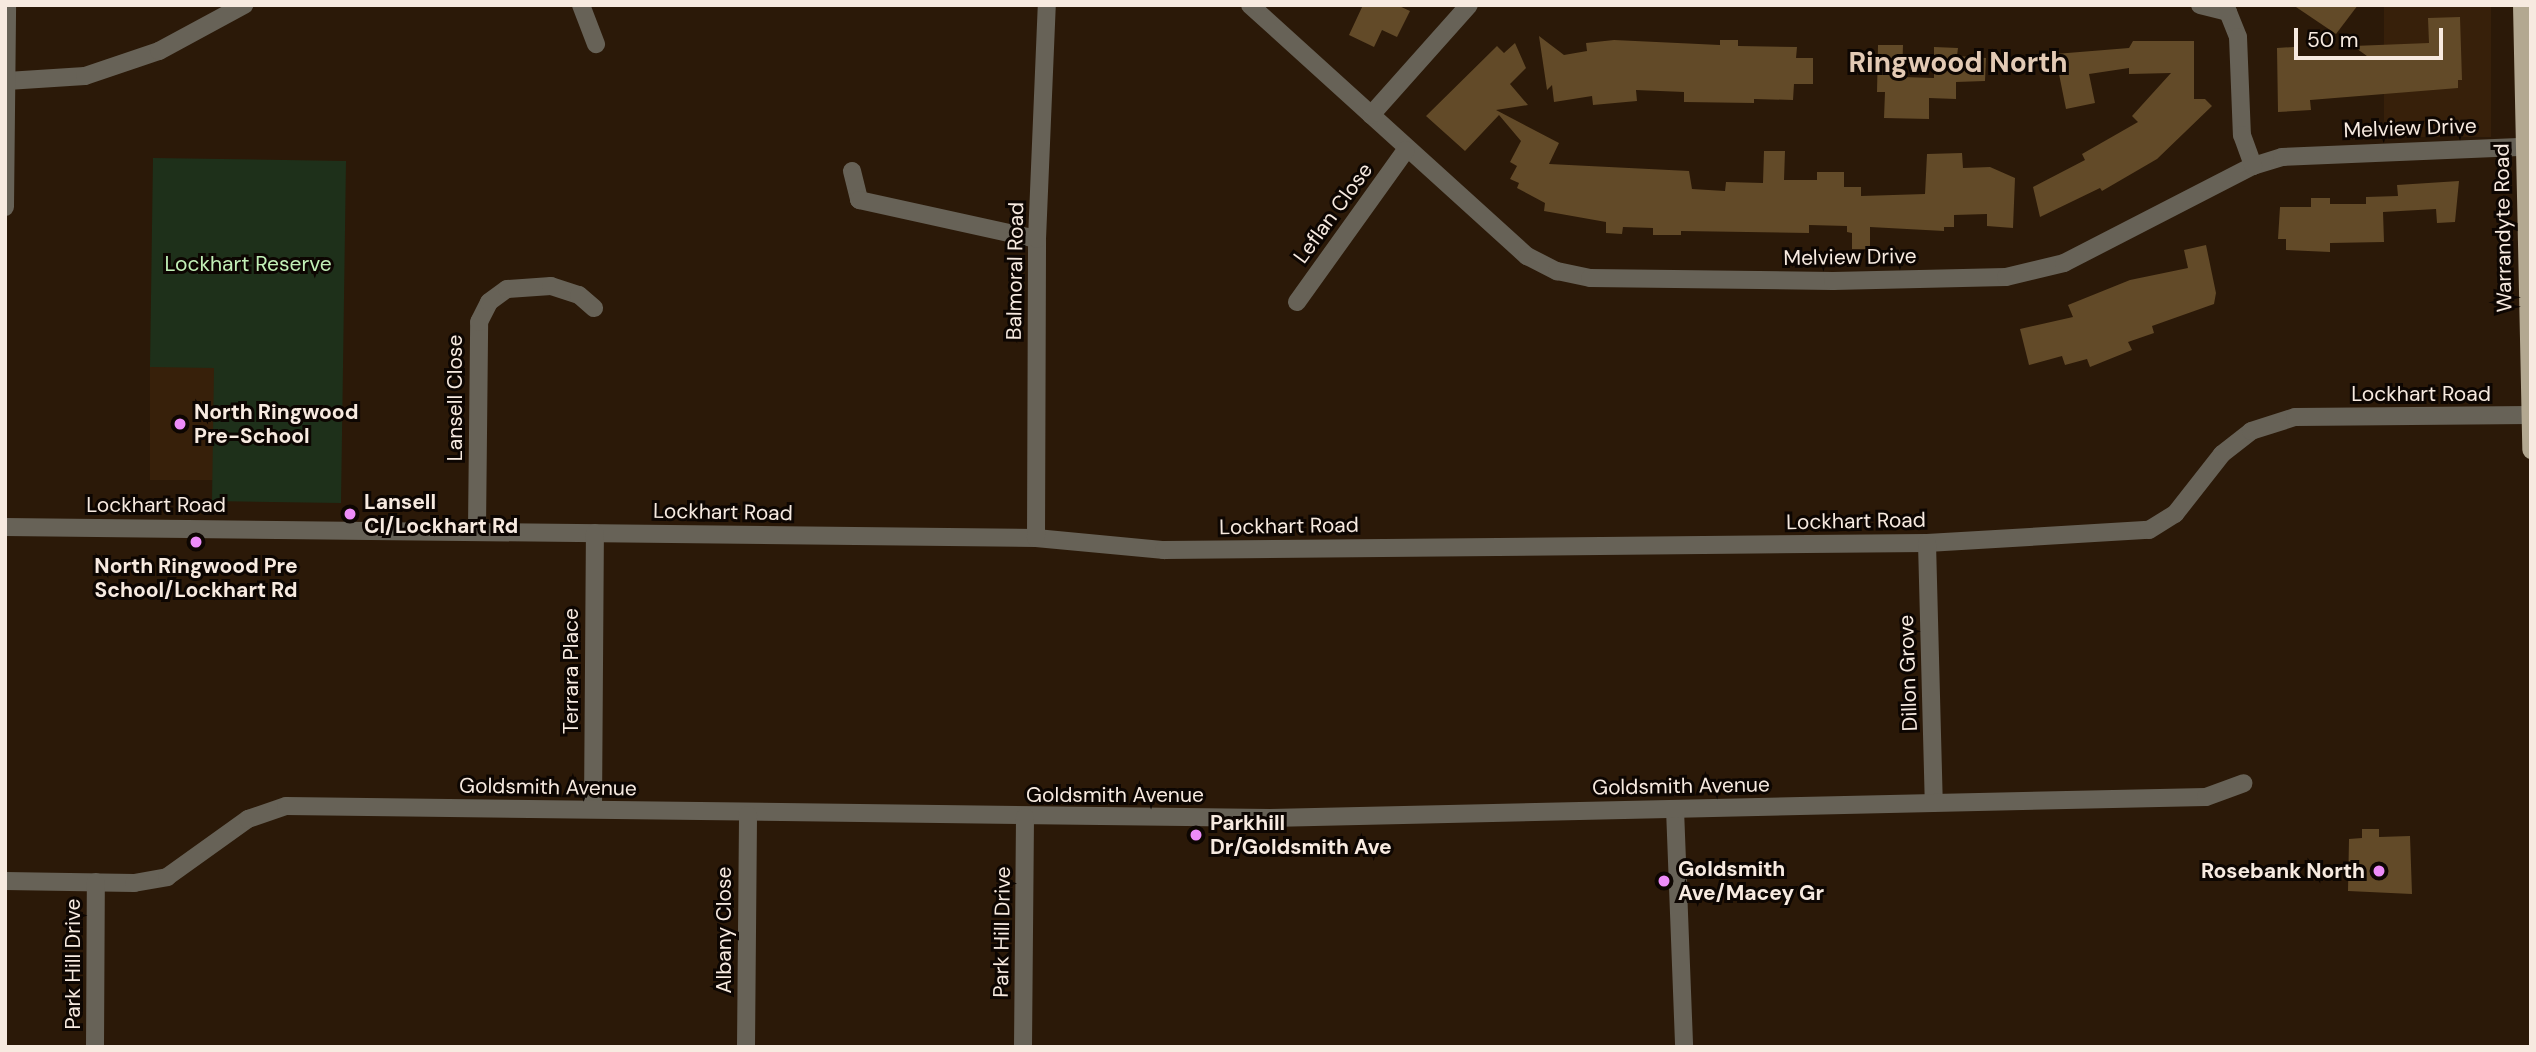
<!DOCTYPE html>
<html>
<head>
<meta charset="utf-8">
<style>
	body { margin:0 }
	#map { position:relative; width:2536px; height:1052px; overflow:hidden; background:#2b1908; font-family:"DM Sans",sans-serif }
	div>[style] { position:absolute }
	.built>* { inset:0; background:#37200a; transform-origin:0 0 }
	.green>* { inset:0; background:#1e301a }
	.building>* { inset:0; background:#624a28 }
	.minor>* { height:18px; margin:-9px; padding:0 9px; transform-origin:9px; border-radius:9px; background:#676257 }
	.major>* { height:18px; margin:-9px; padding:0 9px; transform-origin:9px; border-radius:9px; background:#b3a891 }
	.dots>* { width:19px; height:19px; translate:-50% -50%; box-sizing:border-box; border:4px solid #0d0602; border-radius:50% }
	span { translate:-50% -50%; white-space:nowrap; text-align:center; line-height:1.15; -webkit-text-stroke:6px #0d0602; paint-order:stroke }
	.street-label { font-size:21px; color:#f7eae0 }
	.park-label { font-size:21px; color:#c2f0b7 }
	.poi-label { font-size:21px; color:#f7eae0; font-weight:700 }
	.left { translate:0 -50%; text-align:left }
	.right { translate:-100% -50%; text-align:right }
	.district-label { font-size:28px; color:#e3cab5; font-weight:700 }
	.frame { position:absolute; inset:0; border:7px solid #f7eae0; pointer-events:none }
	.scale { position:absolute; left:2294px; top:28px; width:149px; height:32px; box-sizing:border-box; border:4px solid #f7eae0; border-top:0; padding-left:9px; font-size:21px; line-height:24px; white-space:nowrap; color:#f7eae0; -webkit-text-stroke:5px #0d0602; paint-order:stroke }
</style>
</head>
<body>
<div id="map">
	<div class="built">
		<i style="left:2384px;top:5px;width:107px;height:132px"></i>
		<i style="left:150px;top:367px;width:64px;height:113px"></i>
	</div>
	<div class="green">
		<i style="clip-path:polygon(153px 158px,346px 161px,341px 503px,212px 501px,214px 368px,150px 367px)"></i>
	</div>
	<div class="building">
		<i style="clip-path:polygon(1363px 5px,1397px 5px,1410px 11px,1397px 37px,1382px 30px,1374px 47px,1349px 35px)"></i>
		<i style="clip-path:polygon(2293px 5px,2358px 5px,2336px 34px)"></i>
		<i style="clip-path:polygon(2460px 17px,2462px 80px,2458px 80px,2458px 88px,2310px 100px,2311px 110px,2278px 112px,2277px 48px,2294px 47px,2294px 59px,2367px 56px,2353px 46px,2429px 43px,2428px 18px)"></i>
		<i style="clip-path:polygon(1539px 36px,1564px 55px,1587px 51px,1586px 43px,1614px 40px,1720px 45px,1720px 40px,1738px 40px,1738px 46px,1797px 47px,1796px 58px,1813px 58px,1813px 84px,1794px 84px,1793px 100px,1754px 99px,1754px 103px,1684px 102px,1684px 92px,1636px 90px,1637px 101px,1593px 105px,1592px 96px,1554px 102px,1552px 85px,1547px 90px)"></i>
		<i style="clip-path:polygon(2133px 41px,2194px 41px,2194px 99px,2205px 99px,2212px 106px,2157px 159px,2102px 191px,2100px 188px,2040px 217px,2033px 187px,2085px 160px,2082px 154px,2138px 122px,2132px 116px,2171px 73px,2129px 74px,2129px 68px,2089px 74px,2095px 103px,2066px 109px,2055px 54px,2129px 48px)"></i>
		<i style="clip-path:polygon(1515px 43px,1526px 68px,1510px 84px,1528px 105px,1496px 110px,1559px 143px,1549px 164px,1689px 171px,1692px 189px,1725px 191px,1726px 182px,1763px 183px,1764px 151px,1785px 151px,1784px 180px,1817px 180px,1817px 172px,1844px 172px,1844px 187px,1861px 187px,1861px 196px,1925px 194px,1927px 154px,1962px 153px,1963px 168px,1990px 167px,2015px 178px,2013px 228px,1987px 226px,1987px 214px,1954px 215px,1954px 227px,1944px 227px,1944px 231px,1870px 227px,1870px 249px,1852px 249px,1852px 233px,1847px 232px,1847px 226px,1809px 225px,1809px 233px,1681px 231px,1681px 235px,1653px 235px,1653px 228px,1623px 227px,1622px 234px,1606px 233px,1606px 222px,1544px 211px,1545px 203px,1517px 188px,1519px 183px,1510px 179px,1517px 166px,1510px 162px,1521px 141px,1499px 115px,1465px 151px,1426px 116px,1497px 46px,1504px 53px)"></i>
		<i style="clip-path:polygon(1878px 45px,1903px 45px,1902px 77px,1934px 78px,1934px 47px,1958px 48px,1957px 56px,1986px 58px,1985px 81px,1956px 82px,1956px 99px,1929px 98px,1929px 119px,1884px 118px,1885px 92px,1877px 92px)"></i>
		<i style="clip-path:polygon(2459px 181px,2455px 222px,2437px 223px,2436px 209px,2383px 212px,2384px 242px,2330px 243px,2330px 252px,2286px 250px,2286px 239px,2278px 239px,2280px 207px,2311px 207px,2311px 198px,2330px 198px,2330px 204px,2366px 204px,2366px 197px,2398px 196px,2397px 185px)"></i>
		<i style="clip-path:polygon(2206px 245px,2216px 293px,2214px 304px,2152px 326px,2154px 333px,2128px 342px,2132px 350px,2090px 367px,2087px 359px,2065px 365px,2062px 356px,2029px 365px,2020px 329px,2073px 317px,2068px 305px,2130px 280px,2188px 268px,2184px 250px)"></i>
		<i style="clip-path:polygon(2362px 829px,2379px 829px,2379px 837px,2410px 836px,2412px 894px,2348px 891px,2349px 839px,2362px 838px)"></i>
	</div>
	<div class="minor">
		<i style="left:581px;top:5px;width:42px;rotate:69deg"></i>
		<i style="left:1250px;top:5px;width:374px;rotate:42.2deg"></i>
		<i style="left:1527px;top:256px;width:34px;rotate:27deg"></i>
		<i style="left:1557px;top:271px;width:34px;rotate:12deg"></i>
		<i style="left:1590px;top:278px;width:243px;rotate:0.7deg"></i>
		<i style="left:1833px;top:281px;width:173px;rotate:-1.3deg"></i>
		<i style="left:2006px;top:277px;width:60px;rotate:-13.6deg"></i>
		<i style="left:2064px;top:263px;width:212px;rotate:-27.2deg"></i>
		<i style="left:2253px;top:166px;width:30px;rotate:-17deg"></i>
		<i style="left:2282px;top:157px;width:243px;rotate:-2.4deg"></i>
		<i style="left:2200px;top:5px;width:29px;rotate:14deg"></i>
		<i style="left:2228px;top:12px;width:27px;rotate:68deg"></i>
		<i style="left:2238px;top:37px;width:98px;rotate:87.7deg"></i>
		<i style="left:2242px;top:135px;width:33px;rotate:70deg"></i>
		<i style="left:7px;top:81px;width:78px;rotate:-3.7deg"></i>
		<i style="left:85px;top:76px;width:78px;rotate:-18.7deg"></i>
		<i style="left:159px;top:51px;width:97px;rotate:-28.4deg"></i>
		<i style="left:1371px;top:115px;width:147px;rotate:-48.3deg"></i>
		<i style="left:852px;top:171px;width:30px;rotate:76deg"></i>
		<i style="left:859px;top:200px;width:182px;rotate:12.4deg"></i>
		<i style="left:5px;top:207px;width:202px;rotate:-89.4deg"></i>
		<i style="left:1297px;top:302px;width:187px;rotate:-54.4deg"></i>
		<i style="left:5px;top:527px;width:1031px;rotate:0.61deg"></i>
		<i style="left:1036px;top:538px;width:129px;rotate:5.4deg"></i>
		<i style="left:1164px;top:550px;width:763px;rotate:-0.53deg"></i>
		<i style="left:1927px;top:543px;width:222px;rotate:-3.4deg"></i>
		<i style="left:2149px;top:530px;width:31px;rotate:-32deg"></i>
		<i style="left:2175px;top:514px;width:76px;rotate:-51.9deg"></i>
		<i style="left:2222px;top:454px;width:37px;rotate:-38deg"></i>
		<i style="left:2251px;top:431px;width:46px;rotate:-17.7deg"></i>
		<i style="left:2295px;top:417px;width:235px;rotate:-0.5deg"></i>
		<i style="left:477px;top:529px;width:207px;rotate:-89.4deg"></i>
		<i style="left:479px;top:322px;width:22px;rotate:-63deg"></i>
		<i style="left:489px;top:302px;width:22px;rotate:-36deg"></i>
		<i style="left:507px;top:289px;width:44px;rotate:-3.9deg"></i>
		<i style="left:551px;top:286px;width:29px;rotate:18deg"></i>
		<i style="left:579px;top:295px;width:20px;rotate:41deg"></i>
		<i style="left:1036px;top:538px;width:299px;rotate:-89.8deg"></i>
		<i style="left:1037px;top:239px;width:234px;rotate:-87.6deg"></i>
		<i style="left:1927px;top:543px;width:260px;rotate:88.5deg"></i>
		<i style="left:593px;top:809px;width:276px;rotate:-89.6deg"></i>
		<i style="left:1675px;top:809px;width:238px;rotate:87.8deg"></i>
		<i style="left:5px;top:881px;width:129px;rotate:0.9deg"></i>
		<i style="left:134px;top:883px;width:34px;rotate:-10deg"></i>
		<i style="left:167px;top:877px;width:100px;rotate:-35.6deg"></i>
		<i style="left:248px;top:819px;width:40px;rotate:-18.9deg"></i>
		<i style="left:286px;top:806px;width:984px;rotate:0.7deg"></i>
		<i style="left:1270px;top:818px;width:936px;rotate:-1.29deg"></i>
		<i style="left:2206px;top:797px;width:40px;rotate:-20.2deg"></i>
		<i style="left:95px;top:1047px;width:165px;rotate:-89.7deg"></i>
		<i style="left:746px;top:1047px;width:232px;rotate:-89.5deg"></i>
		<i style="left:1023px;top:1047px;width:230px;rotate:-89.5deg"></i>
	</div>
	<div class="major">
		<i style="left:2522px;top:5px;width:445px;rotate:88.8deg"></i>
	</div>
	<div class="dots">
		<i style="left:180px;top:424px;background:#ed8cf9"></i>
		<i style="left:350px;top:514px;background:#ed8cf9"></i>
		<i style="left:196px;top:542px;background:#ed8cf9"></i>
		<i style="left:1196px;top:835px;background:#ed8cf9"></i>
		<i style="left:2379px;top:871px;background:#ed8cf9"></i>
		<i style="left:1664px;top:881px;background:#ed8cf9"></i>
	</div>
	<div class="street-label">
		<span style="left:2410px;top:128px;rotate:-2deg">Melview Drive</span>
		<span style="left:1333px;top:213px;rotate:-54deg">Leflan Close</span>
		<span style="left:2503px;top:228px;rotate:-91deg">Warrandyte Road</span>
		<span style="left:1850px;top:257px;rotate:-1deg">Melview Drive</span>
		<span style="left:1015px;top:271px;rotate:-89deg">Balmoral Road</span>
		<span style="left:2421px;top:394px">Lockhart Road</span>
		<span style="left:455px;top:398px;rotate:-90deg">Lansell Close</span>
		<span style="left:156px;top:505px">Lockhart Road</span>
		<span style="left:723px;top:512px;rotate:1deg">Lockhart Road</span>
		<span style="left:1856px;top:521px;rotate:-1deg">Lockhart Road</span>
		<span style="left:1289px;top:526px;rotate:-1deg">Lockhart Road</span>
		<span style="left:571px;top:671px;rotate:-90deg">Terrara Place</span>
		<span style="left:1908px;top:673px;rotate:-92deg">Dillon Grove</span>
		<span style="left:1681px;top:786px;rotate:-1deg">Goldsmith Avenue</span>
		<span style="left:548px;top:787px;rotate:1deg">Goldsmith Avenue</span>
		<span style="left:1115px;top:795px">Goldsmith Avenue</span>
		<span style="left:724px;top:930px;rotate:-90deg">Albany Close</span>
		<span style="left:1002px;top:932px;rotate:-89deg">Park Hill Drive</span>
		<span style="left:73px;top:964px;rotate:-90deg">Park Hill Drive</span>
	</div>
	<div class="park-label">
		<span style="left:248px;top:264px">Lockhart Reserve</span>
	</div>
	<div class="poi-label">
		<span class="left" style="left:194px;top:424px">North Ringwood<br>Pre-School</span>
		<span class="left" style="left:364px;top:514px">Lansell<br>Cl/Lockhart Rd</span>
		<span style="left:196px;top:578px">North Ringwood Pre<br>School/Lockhart Rd</span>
		<span class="left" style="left:1210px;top:835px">Parkhill<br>Dr/Goldsmith Ave</span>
		<span class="left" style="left:1678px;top:881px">Goldsmith<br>Ave/Macey Gr</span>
		<span class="right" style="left:2365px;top:871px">Rosebank North</span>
	</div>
	<div class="district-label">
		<span style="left:1958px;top:63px">Ringwood North</span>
	</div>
	<div class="frame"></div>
	<div class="scale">50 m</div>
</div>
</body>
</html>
